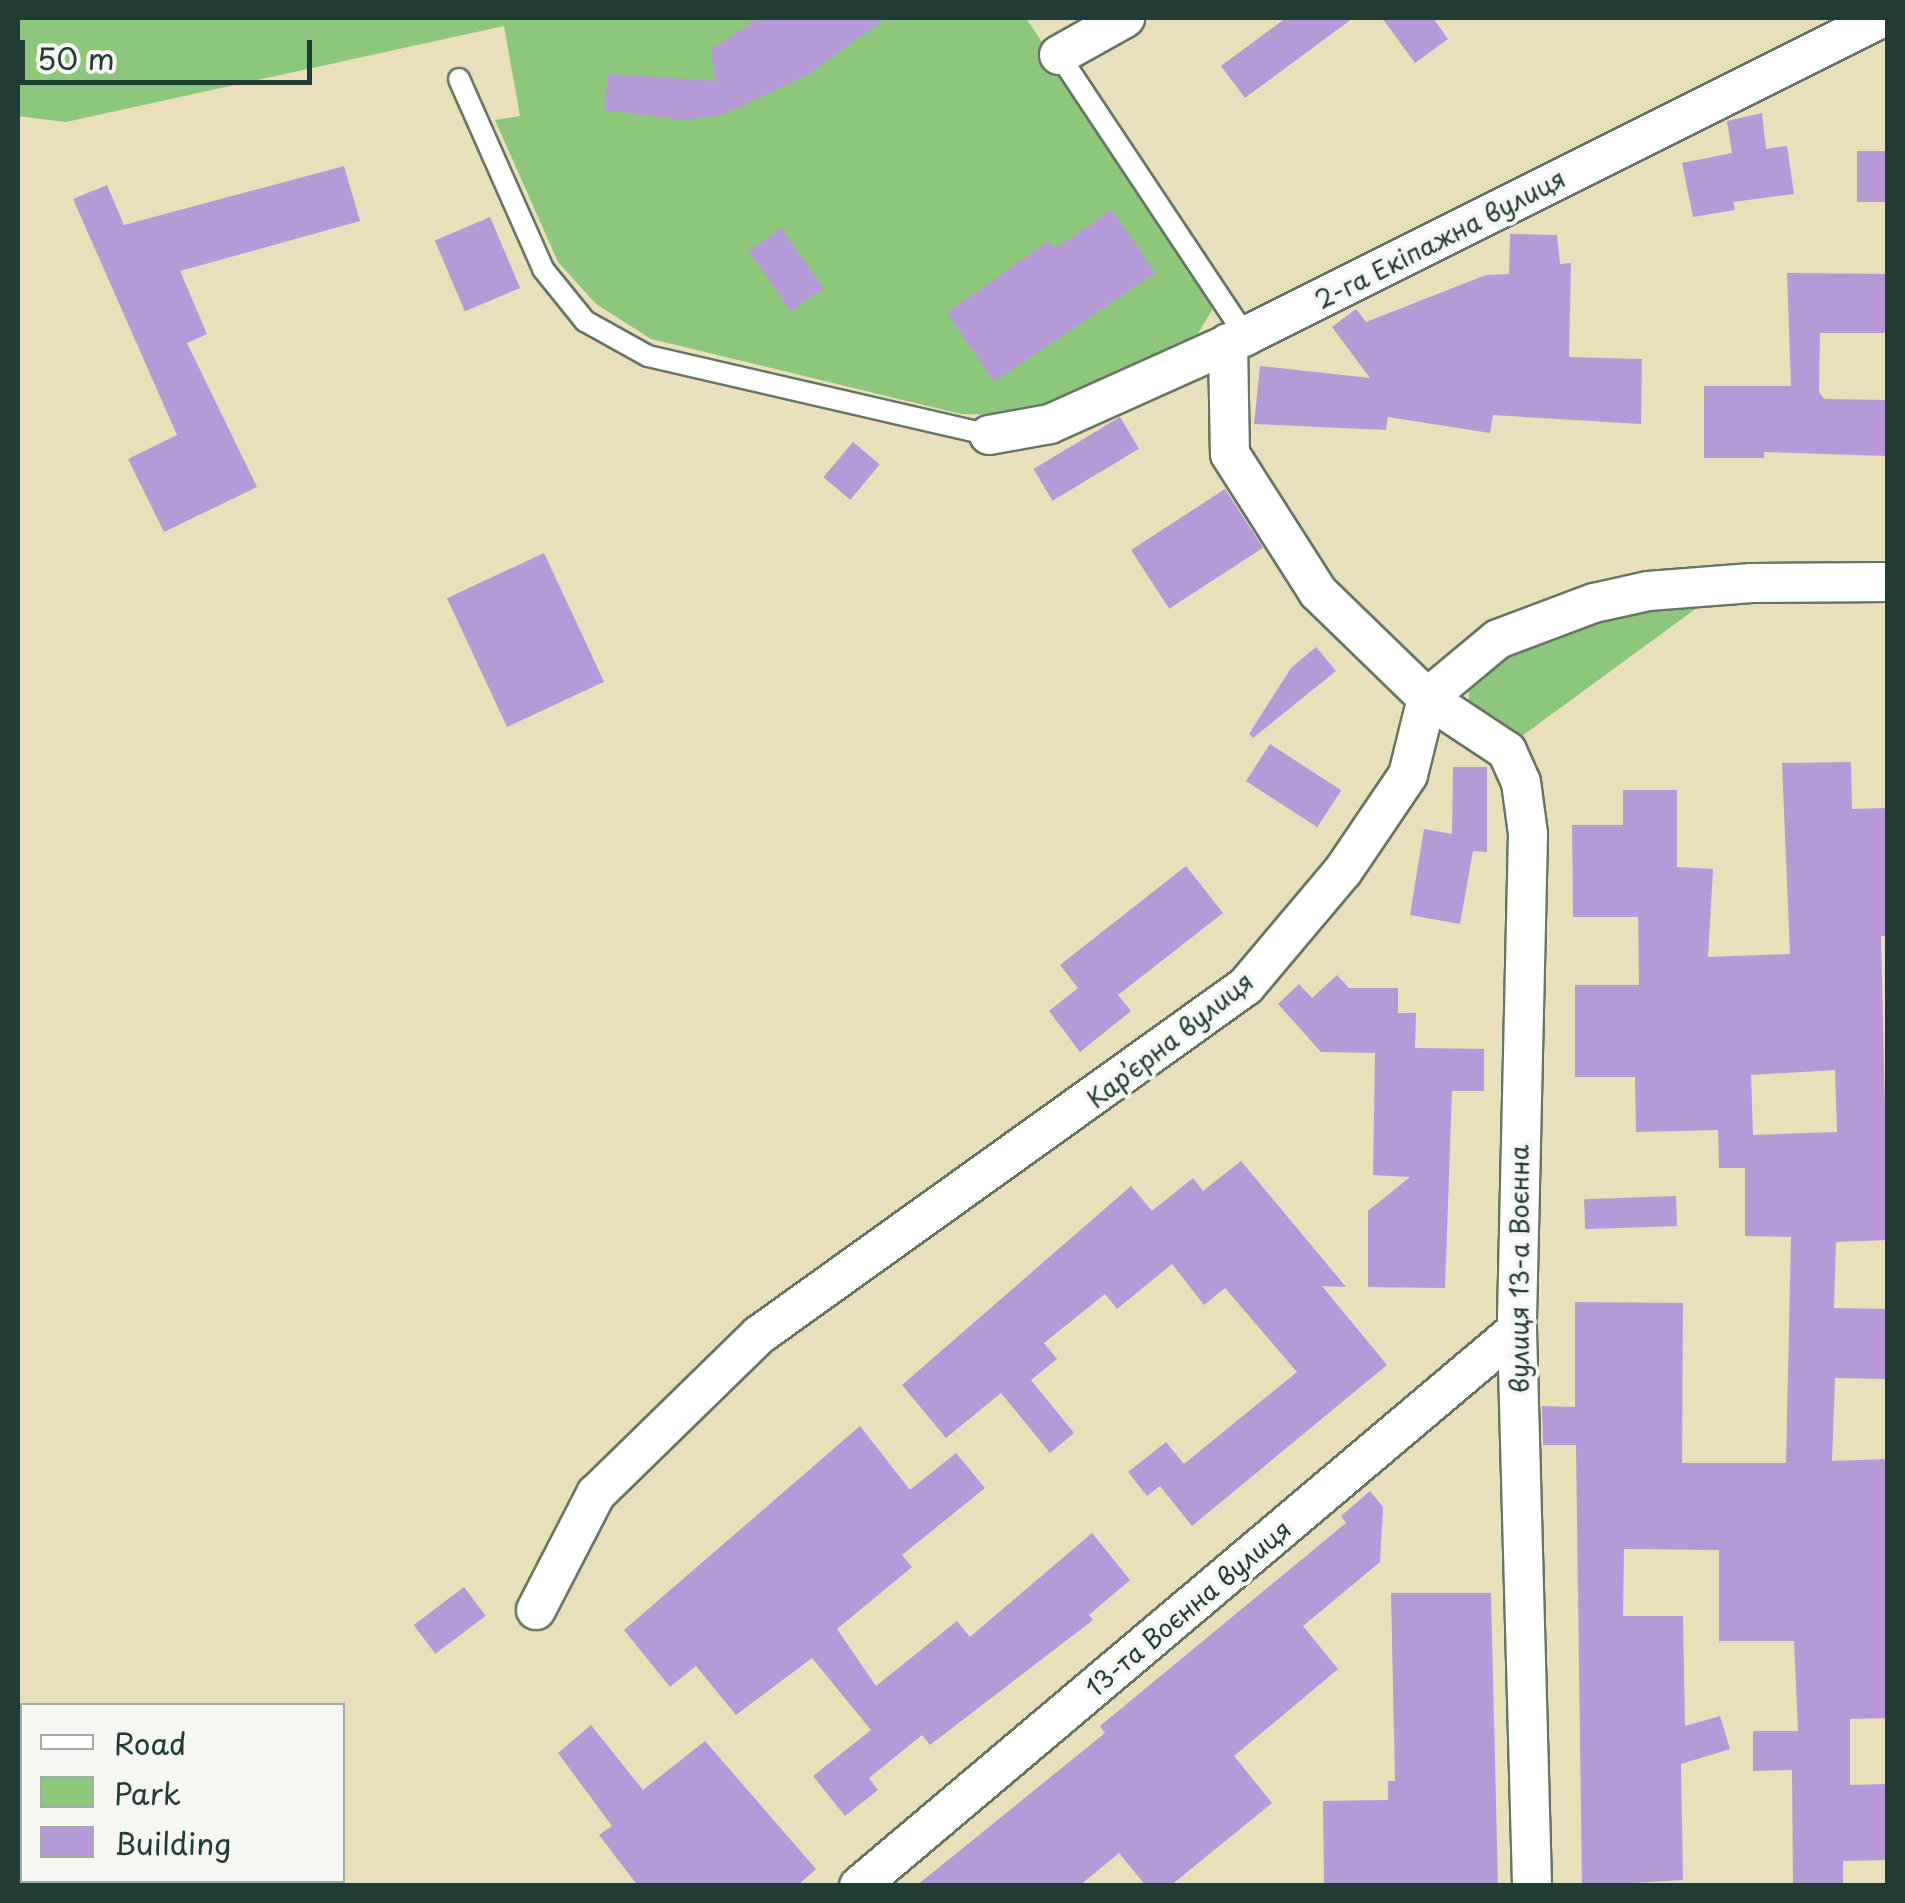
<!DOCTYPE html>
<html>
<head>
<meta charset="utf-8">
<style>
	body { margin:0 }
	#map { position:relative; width:1905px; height:1903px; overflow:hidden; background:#eadfbb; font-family:"Playpen Sans",sans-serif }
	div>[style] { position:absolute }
	.green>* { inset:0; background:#8dc77b }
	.building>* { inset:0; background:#b59ad7; transform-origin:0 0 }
	.roads { filter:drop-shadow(2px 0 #667663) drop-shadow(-2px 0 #667663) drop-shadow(0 2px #667663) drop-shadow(0 -2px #667663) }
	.lane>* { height:20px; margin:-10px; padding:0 10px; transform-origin:10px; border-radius:10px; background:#fff }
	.street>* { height:38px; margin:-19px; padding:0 19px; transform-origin:19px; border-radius:19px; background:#fff }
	span { translate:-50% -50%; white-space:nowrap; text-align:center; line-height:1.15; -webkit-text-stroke:8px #f6f6f2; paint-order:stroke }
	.street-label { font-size:25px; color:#1f3d34 }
	.frame { position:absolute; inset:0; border:20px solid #1f3d34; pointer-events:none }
	.legend { position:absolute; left:20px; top:1703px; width:325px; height:180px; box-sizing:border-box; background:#f6f6f2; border:2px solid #a0aca6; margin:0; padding:12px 18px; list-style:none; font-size:30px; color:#1f3d34 }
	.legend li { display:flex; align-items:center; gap:20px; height:50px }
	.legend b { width:50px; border:2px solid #a0aca6 }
	.scale { position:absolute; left:20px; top:40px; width:292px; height:45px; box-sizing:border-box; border:5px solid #1f3d34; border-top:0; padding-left:12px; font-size:30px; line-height:35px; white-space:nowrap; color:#1f3d34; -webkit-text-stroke:8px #f6f6f2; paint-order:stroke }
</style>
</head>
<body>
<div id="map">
	<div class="green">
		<i style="clip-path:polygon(18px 18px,1026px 18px,1201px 282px,1212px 310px,1196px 337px,1051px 408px,1011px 415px,961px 414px,651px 339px,596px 304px,558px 262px,495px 120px,520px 116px,504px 26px,66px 122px,18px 116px)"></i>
		<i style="clip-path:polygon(1705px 602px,1522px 736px,1504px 739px,1469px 705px,1469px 686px,1509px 650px,1601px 617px)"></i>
	</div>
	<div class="building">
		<i style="clip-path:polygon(759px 18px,886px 18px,809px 74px,722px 115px,683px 120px,604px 110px,608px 74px,716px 81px,710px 50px)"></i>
		<i style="clip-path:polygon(1286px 18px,1353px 18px,1245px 98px,1221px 66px)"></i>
		<i style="clip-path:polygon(1382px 18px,1433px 18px,1448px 39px,1415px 63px)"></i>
		<i style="clip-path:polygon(1762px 113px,1766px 149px,1787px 146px,1794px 194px,1733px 202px,1735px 210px,1693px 217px,1682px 163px,1732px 153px,1727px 121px)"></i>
		<i style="left:1888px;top:151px;width:51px;height:31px;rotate:90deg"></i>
		<i style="clip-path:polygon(344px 166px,360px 221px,180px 271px,207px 334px,187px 343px,257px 487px,164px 532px,128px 459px,177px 435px,73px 199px,107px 185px,124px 225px)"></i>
		<i style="clip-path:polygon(1112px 210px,1155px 273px,994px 382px,947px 313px,1048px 241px,1054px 249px)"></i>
		<i style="left:490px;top:217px;width:77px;height:60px;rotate:67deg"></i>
		<i style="left:781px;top:228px;width:74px;height:40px;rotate:55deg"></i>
		<i style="clip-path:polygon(1510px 234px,1557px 235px,1560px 264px,1571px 263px,1569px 357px,1642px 359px,1641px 424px,1493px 415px,1490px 433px,1388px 417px,1386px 430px,1254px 424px,1260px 366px,1370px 378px,1332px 327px,1356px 309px,1366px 322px,1486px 275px,1509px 274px)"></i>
		<i style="clip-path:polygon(1787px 273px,1888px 274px,1888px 333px,1820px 333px,1819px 392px,1824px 399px,1888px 400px,1888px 456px,1764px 452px,1764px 458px,1704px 458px,1704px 386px,1791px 386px)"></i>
		<i style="left:1120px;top:417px;width:37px;height:101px;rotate:59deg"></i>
		<i style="left:853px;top:442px;width:35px;height:46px;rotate:40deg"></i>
		<i style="left:1225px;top:489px;width:70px;height:112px;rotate:57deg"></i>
		<i style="left:544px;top:553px;width:142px;height:107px;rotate:65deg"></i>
		<i style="clip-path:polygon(1316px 647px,1336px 671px,1253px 738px,1249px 734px,1291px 668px)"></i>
		<i style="left:1270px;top:744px;width:85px;height:44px;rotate:33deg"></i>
		<i style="clip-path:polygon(evenodd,1851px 762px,1852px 809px,1888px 808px,1888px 936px,1881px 936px,1888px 1240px,1836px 1242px,1834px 1308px,1888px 1309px,1888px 1379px,1835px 1378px,1832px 1461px,1888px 1459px,1888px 1718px,1850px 1719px,1850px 1785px,1888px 1784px,1888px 1860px,1843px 1861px,1843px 1886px,1793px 1886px,1792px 1770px,1753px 1771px,1753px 1731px,1798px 1731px,1794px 1641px,1719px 1641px,1719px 1550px,1624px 1549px,1623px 1616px,1683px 1616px,1685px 1726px,1720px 1716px,1730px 1749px,1681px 1764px,1683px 1880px,1582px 1886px,1576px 1445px,1543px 1445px,1542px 1406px,1575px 1407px,1575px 1302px,1683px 1303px,1682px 1463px,1786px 1463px,1791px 1237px,1745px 1236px,1745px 1168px,1719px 1168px,1718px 1130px,1636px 1132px,1635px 1077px,1575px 1077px,1575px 985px,1639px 985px,1638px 917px,1573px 917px,1572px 825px,1623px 825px,1623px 790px,1677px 790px,1677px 867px,1713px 869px,1708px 957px,1790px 954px,1782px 763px,1851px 762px,1835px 1070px,1837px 1132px,1753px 1135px,1751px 1075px,1835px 1070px)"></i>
		<i style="clip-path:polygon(1453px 767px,1487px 767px,1487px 852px,1473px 851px,1460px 924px,1410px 915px,1424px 829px,1452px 834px)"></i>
		<i style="clip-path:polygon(1186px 866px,1223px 913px,1118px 995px,1131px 1011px,1080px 1052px,1049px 1011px,1078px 988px,1060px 965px)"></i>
		<i style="clip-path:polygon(1337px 975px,1349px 988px,1398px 988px,1398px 1013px,1416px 1013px,1415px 1048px,1484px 1049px,1484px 1091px,1452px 1091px,1445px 1288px,1368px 1287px,1368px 1211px,1410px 1177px,1373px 1175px,1375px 1053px,1321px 1052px,1278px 1004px,1299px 984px,1312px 998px)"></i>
		<i style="clip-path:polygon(1241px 1161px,1346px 1287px,1322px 1286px,1387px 1365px,1192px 1526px,1160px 1486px,1147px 1496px,1128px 1472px,1166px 1442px,1184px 1464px,1297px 1372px,1225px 1288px,1204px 1305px,1172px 1264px,1117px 1309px,1105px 1294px,1044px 1343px,1057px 1359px,1031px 1380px,1074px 1433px,1050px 1453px,1001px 1393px,946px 1438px,902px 1385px,1131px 1186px,1152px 1211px,1193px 1178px,1203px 1191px)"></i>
		<i style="left:1676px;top:1196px;width:30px;height:92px;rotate:88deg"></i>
		<i style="clip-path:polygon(860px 1426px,910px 1490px,956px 1453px,985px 1488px,902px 1555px,912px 1567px,837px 1629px,876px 1686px,957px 1621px,970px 1637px,1092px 1533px,1130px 1580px,1089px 1615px,1093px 1620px,930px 1745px,922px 1735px,869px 1778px,878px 1790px,845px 1816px,813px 1776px,871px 1730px,812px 1658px,736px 1715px,696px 1666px,670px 1687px,624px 1630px)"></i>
		<i style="clip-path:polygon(1370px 1491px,1383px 1507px,1380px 1562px,1303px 1626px,1338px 1669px,1234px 1756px,1272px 1803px,1170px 1886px,1146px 1886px,1119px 1853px,1079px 1886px,916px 1886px,1105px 1733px,1100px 1726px,1346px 1523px,1341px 1516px)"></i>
		<i style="left:464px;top:1587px;width:36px;height:63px;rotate:53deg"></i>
		<i style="clip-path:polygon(1391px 1593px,1491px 1593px,1498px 1886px,1324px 1886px,1323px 1801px,1388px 1800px,1388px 1781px,1395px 1781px)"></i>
		<i style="clip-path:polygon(591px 1725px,643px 1790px,705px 1741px,816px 1869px,797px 1886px,638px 1886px,599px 1835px,612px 1826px,558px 1753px)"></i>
	</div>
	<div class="roads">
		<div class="lane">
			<i style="left:1059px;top:55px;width:338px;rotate:56.4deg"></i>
			<i style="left:459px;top:79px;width:208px;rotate:66.1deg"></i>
			<i style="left:543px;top:269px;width:67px;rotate:51.1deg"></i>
			<i style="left:585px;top:321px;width:72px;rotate:29.1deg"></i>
			<i style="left:648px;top:356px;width:350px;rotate:13deg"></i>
		</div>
		<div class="street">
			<i style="left:1059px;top:55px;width:76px;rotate:-29.3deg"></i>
			<i style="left:1228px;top:343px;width:111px;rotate:89deg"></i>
			<i style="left:1230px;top:454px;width:164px;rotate:57.5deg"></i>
			<i style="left:1318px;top:592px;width:152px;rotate:44.2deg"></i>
			<i style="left:1427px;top:698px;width:96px;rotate:33.5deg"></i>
			<i style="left:1507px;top:751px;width:34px;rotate:66deg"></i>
			<i style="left:1521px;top:782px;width:52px;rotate:82.3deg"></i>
			<i style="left:1528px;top:834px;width:496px;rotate:91.3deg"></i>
			<i style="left:1517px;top:1330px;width:556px;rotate:88.45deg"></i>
			<i style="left:989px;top:435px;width:62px;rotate:-10.2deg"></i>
			<i style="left:1050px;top:424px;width:215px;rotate:-24.2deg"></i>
			<i style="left:1246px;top:336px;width:711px;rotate:-26.57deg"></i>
			<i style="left:1427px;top:698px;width:92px;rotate:-39.7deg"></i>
			<i style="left:1498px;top:639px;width:103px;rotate:-20.6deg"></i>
			<i style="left:1594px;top:603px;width:55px;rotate:-12.5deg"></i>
			<i style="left:1648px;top:591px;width:104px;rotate:-4.4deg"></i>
			<i style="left:1752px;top:583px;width:136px;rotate:-0.4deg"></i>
			<i style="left:536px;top:1610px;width:131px;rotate:-62.7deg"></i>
			<i style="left:596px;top:1494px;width:228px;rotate:-44.3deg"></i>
			<i style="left:759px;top:1335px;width:599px;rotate:-35.63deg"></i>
			<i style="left:1246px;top:986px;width:150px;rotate:-49.9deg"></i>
			<i style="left:1343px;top:871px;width:116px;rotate:-55.9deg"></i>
			<i style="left:1408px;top:775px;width:79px;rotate:-76.1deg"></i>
			<i style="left:859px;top:1886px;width:861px;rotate:-40.2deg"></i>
		</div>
	</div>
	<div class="street-label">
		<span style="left:1440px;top:239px;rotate:-27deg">2-га Екіпажна вулиця</span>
		<span style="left:1170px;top:1040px;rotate:-38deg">Карʼєрна вулиця</span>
		<span style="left:1519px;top:1269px;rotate:-90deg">вулиця 13-а Воєнна</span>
		<span style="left:1188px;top:1608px;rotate:-40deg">13-та Воєнна вулиця</span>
	</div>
	<div class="frame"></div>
	<ul class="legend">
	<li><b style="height:12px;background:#fff"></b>Road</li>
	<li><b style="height:28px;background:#8dc77b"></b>Park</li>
	<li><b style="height:28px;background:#b59ad7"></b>Building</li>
	</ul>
	<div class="scale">50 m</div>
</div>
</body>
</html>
